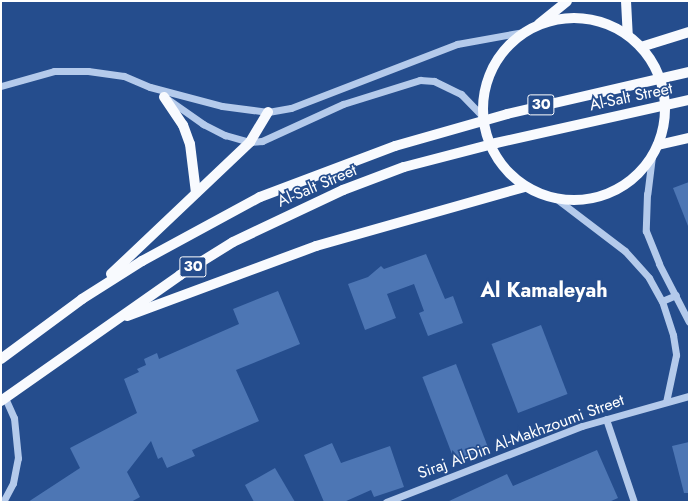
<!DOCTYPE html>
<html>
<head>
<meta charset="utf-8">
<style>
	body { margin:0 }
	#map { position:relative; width:690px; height:503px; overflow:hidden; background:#254d8d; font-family:Jost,sans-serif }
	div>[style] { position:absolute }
	.building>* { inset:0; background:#4d76b4; transform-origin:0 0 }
	.minor>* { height:7px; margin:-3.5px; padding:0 3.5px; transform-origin:3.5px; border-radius:3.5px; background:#b4caeb }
	.major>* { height:10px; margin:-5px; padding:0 5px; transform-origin:5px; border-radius:5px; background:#f8fafe }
	.major>.ring { margin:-5px; padding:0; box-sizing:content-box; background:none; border:10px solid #f8fafe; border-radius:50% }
	span { translate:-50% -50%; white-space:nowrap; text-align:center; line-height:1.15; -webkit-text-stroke:3.5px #254d8d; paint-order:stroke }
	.shield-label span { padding:1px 3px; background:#254d8d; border:1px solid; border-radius:3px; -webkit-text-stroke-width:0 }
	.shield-label { font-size:15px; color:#fff; font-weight:700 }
	.street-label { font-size:16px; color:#fff }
	.district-label { font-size:20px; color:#fff; font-weight:700 }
	.frame { position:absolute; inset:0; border:2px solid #fff; pointer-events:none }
</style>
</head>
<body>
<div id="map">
	<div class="building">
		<i style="clip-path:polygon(689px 182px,689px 226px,688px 226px,673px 188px)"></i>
		<i style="clip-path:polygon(426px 254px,445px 299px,453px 296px,463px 323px,428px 336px,419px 313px,424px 311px,414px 284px,387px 294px,396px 318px,365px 330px,348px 284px,368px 277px,381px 266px,384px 269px)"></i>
		<i style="clip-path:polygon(278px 291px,300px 344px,236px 370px,259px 421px,192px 450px,195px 456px,167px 468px,162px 457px,158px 459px,151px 441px,127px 472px,140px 497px,131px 502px,28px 502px,80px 468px,70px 448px,137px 413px,124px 379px,139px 372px,137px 369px,146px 365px,144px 359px,157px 353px,159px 359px,239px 324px,233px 309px)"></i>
		<i style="left:541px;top:325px;width:74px;height:53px;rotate:69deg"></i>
		<i style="left:456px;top:364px;width:90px;height:36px;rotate:69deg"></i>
		<i style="clip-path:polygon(689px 442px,689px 493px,684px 493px,672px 446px)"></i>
		<i style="clip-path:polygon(332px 443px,341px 463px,390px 446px,404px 487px,374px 497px,371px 490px,344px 502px,324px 502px,304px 455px)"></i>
		<i style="clip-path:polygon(597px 450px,618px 498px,609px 502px,447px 502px,507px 474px,513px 486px)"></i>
		<i style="clip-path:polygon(275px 468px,295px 502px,254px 502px,245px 485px)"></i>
	</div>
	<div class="minor">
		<i style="left:1px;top:86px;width:55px;rotate:-15.8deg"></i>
		<i style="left:54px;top:71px;width:34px"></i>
		<i style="left:88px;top:71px;width:36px;rotate:8deg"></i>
		<i style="left:124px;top:76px;width:28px;rotate:23deg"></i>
		<i style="left:150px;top:87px;width:74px;rotate:14.8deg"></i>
		<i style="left:222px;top:106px;width:46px;rotate:7.4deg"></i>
		<i style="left:268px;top:112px;width:23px;rotate:-10deg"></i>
		<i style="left:291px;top:108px;width:178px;rotate:-21.1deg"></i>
		<i style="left:457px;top:44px;width:68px;rotate:-10.2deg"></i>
		<i style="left:169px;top:100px;width:42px;rotate:35.2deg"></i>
		<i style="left:203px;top:124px;width:25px;rotate:27deg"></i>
		<i style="left:225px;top:135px;width:26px;rotate:16deg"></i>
		<i style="left:250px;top:142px;width:12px;rotate:-5deg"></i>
		<i style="left:262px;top:141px;width:89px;rotate:-24.6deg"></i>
		<i style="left:343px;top:104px;width:81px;rotate:-17.3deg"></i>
		<i style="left:420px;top:80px;width:14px;rotate:4deg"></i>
		<i style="left:434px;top:81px;width:30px;rotate:26deg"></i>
		<i style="left:461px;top:94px;width:29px;rotate:46deg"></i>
		<i style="left:652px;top:156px;width:38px;rotate:97deg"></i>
		<i style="left:647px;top:194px;width:37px;rotate:92deg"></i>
		<i style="left:646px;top:231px;width:35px;rotate:68deg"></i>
		<i style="left:659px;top:264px;width:65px;rotate:62.7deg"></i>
		<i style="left:558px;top:200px;width:84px;rotate:37.3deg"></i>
		<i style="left:625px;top:251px;width:36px;rotate:48deg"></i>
		<i style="left:649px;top:278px;width:26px;rotate:61deg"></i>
		<i style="left:662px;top:301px;width:36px;rotate:72deg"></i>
		<i style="left:673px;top:335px;width:20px;rotate:81deg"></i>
		<i style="left:676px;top:355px;width:48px;rotate:102deg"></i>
		<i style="left:662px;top:301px;width:15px;rotate:-23deg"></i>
		<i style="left:606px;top:419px;width:88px;rotate:71.4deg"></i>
		<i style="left:3px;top:502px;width:21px;rotate:-62deg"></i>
		<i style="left:13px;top:483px;width:25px;rotate:-79deg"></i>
		<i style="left:18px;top:458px;width:40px;rotate:-95.7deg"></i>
		<i style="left:14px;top:418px;width:22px;rotate:-114deg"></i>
		<i style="left:386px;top:502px;width:210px;rotate:-21.2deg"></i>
		<i style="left:582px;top:426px;width:111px;rotate:-15.7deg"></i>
	</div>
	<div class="major">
		<i style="left:626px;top:1px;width:34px;rotate:87deg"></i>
		<i class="ring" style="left:483px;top:18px;width:172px;height:172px"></i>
		<i style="left:539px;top:24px;width:36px;rotate:-39deg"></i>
		<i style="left:641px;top:47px;width:50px;rotate:-17.4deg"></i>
		<i style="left:164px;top:97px;width:34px;rotate:56deg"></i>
		<i style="left:183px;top:125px;width:20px;rotate:70deg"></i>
		<i style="left:190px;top:144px;width:49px;rotate:83deg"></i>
		<i style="left:658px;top:145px;width:32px;rotate:-13deg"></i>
		<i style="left:111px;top:274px;width:192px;rotate:-43.5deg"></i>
		<i style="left:250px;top:142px;width:35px;rotate:-59deg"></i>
		<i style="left:127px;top:316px;width:202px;rotate:-20.3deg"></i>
		<i style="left:316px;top:246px;width:216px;rotate:-15.8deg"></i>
		<i style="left:1px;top:359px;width:101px;rotate:-36.5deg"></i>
		<i style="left:82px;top:299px;width:71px;rotate:-32.3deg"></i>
		<i style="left:142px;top:261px;width:134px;rotate:-28.5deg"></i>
		<i style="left:260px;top:197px;width:144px;rotate:-20.7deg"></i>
		<i style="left:395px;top:146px;width:116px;rotate:-15.9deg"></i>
		<i style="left:507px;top:114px;width:187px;rotate:-13deg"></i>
		<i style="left:1px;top:401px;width:219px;rotate:-35.1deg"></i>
		<i style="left:180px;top:275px;width:62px;rotate:-31.9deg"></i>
		<i style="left:233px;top:242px;width:122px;rotate:-25.3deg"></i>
		<i style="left:343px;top:190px;width:65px;rotate:-20.7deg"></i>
		<i style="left:404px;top:167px;width:95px;rotate:-14.6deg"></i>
		<i style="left:496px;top:143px;width:198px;rotate:-12.6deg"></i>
	</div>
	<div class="shield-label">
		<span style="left:541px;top:105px">30</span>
		<span style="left:193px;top:267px">30</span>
	</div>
	<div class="street-label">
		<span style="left:631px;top:97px;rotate:-12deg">Al-Salt Street</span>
		<span style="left:317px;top:186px;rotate:-23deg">Al-Salt Street</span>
		<span style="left:521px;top:437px;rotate:-20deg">Siraj Al-Din Al-Makhzoumi Street</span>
	</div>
	<div class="district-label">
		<span style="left:544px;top:290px">Al Kamaleyah</span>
	</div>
	<div class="frame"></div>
</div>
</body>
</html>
